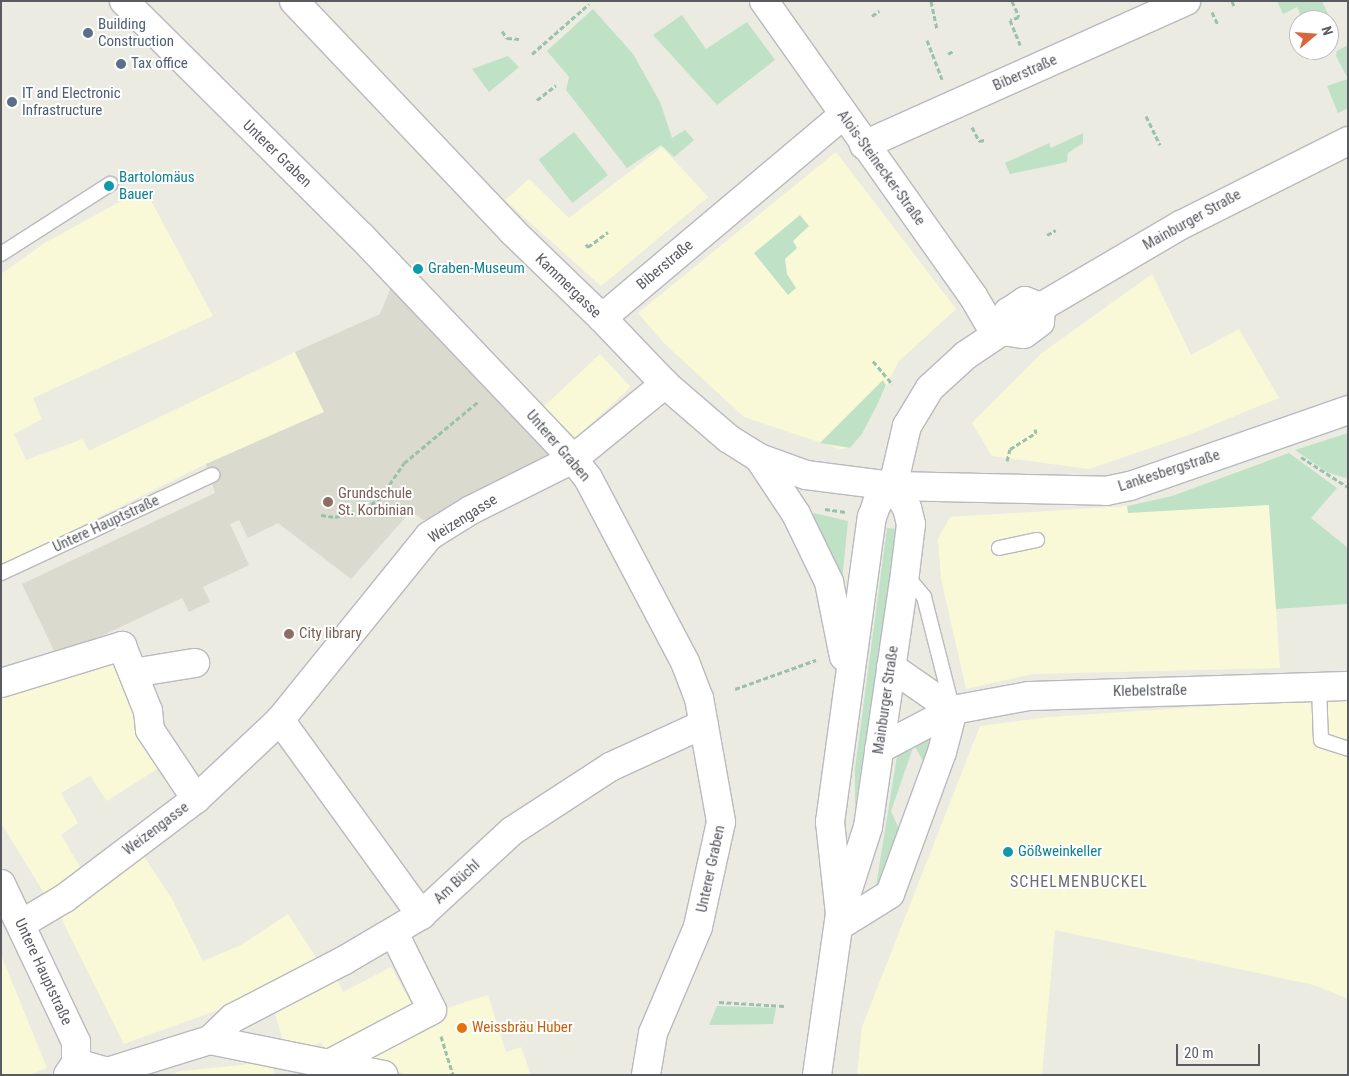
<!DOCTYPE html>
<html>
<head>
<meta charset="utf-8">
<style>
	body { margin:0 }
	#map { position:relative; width:1349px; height:1076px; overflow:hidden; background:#ebebe1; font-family:"Roboto Condensed",sans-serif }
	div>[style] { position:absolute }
	.commercial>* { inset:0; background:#faf9d7; transform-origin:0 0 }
	.education>* { inset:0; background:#dbdacf }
	.green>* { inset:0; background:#bfe1c6; transform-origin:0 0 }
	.path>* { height:3px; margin-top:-1.5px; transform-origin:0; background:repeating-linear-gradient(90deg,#99c1ac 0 5px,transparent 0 7.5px) }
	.roads { filter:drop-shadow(1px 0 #b9b9bf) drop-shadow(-1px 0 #b9b9bf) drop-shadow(0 1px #b9b9bf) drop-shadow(0 -1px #b9b9bf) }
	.lane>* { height:14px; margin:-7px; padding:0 7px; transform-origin:7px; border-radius:7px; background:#fff }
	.street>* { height:28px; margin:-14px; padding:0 14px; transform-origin:14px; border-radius:14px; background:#fff }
	.secondary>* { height:28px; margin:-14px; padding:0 14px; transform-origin:14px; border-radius:14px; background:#fff }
	.dots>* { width:14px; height:14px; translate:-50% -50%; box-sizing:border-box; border:2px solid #fff; border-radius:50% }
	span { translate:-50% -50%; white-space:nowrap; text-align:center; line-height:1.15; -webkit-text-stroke:4px #fff; paint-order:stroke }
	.service-label { font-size:15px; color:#4e5e75 }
	.left { translate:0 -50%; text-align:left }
	.street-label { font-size:15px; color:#595b61 }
	.culture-label { font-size:15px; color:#0d838f }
	.education-label { font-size:15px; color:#785e54 }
	.food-label { font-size:15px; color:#c56008 }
	.neighbourhood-label { font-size:16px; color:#6b6d72; letter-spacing:1px }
	.frame { position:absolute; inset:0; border:2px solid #595b61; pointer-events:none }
	.north { position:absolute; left:1289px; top:10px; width:50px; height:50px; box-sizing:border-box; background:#fff; border:1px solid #bdbdc0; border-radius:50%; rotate:72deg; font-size:14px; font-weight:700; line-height:20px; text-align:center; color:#595b61 }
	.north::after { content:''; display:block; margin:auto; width:18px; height:22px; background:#d96539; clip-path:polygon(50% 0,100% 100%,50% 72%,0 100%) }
	.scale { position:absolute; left:1176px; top:1044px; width:84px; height:22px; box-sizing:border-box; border:2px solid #595b61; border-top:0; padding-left:6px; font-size:15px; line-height:18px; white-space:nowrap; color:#595b61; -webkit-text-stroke:4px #fff; paint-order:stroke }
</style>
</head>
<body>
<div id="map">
	<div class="commercial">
		<i style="clip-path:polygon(662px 147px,708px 197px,601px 286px,505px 200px,529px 179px,569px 218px)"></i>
		<i style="clip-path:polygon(836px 152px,956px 309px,899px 361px,862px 434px,850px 448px,840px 449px,744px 417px,664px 343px,638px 313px)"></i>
		<i style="clip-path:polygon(149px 197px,213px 316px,33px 398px,42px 419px,14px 434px,26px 460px,83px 439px,89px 451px,295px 352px,325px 412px,206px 464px,1px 566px,1px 274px,43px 244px,121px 201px)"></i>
		<i style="clip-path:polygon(1152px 274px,1191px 355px,1239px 329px,1279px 398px,1186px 436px,1089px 469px,992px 456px,972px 423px,1042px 353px)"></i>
		<i style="left:600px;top:354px;width:45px;height:81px;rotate:47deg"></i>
		<i style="clip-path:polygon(1266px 461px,1280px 668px,1033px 674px,966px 689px,941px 579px,938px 539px,950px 517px,1127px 506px,1172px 496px)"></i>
		<i style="clip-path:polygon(111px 658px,163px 765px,107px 801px,90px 776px,61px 793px,78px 823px,61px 835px,84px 874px,40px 898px,44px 893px,1px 823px,1px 691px)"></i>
		<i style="clip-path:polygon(1348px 697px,1348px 999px,1314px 985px,1055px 930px,1042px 1075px,857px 1075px,862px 1027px,980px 726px,1050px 717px)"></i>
		<i style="clip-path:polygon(143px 855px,172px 899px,203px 961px,241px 945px,288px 914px,317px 959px,226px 1007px,124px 1044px,60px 916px)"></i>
		<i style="clip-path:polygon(1px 955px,47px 1068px,29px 1075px,1px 1075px)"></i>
		<i style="clip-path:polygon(391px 967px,415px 1010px,441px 1010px,488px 995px,506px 1052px,521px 1047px,531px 1075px,407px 1075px,357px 1055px,327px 1054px,321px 1042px,309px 1047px,307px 1044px,283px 1040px,274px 1010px,337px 978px,343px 992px)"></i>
		<i style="clip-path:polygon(271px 1062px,275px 1075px,167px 1075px,182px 1071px)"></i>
	</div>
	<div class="education">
		<i style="clip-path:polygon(391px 287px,554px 454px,428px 519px,423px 520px,411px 511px,351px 579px,278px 523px,248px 538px,239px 520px,230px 524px,249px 565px,203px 587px,210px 602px,189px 612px,182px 598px,57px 657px,22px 584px,215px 493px,206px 464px,324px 412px,295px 352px,380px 314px)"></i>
	</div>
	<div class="green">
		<i style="clip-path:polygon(1277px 1px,1322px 1px,1329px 16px,1321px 20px,1303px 20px,1297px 7px,1283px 14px)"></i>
		<i style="clip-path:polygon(593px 9px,633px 54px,660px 102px,672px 138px,685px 130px,694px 140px,674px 157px,661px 145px,627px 168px,566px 90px,569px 77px,547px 51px)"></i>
		<i style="clip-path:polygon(682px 15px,706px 49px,747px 22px,775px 60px,717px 105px,653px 35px)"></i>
		<i style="clip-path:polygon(1348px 45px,1348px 108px,1338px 113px,1327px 86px,1348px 79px,1336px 56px,1337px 51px)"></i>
		<i style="clip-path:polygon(508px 56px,519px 67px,489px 92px,472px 69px)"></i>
		<i style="left:574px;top:132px;width:55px;height:45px;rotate:52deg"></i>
		<i style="clip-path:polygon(1083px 133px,1083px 143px,1068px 153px,1067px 162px,1010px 174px,1005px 163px,1049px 143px,1051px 148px)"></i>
		<i style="clip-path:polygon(800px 215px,809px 226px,793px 241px,797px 248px,785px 259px,787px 274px,796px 288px,788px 295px,754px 253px)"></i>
		<i style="clip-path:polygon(883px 380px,886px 385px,878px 403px,862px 434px,850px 448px,820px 443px)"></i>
		<i style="clip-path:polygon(1348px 433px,1348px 479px,1327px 472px,1295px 450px)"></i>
		<i style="clip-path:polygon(1289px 453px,1337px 488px,1311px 518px,1348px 548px,1348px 604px,1276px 609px,1269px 505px,1128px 513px,1127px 506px,1172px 496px)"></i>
		<i style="clip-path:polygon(814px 513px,848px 521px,842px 581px,809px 517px)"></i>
		<i style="clip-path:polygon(887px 528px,898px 529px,855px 809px,855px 769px)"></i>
		<i style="clip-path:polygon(927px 736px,932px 740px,926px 766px,914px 745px,891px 811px,902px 836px,878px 887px,876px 886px,898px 750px)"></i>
		<i style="clip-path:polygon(717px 1006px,776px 1008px,773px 1024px,709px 1025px)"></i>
	</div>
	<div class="path">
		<i style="left:931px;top:1px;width:29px;rotate:78deg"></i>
		<i style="left:1012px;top:1px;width:17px;rotate:66deg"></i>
		<i style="left:1019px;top:17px;width:9px;rotate:162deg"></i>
		<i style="left:1010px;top:20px;width:27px;rotate:68deg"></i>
		<i style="left:1232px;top:1px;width:5px;rotate:68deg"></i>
		<i style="left:1212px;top:12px;width:14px;rotate:65deg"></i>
		<i style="left:872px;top:16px;width:9px;rotate:-36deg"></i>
		<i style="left:502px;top:31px;width:9px;rotate:54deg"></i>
		<i style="left:507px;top:38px;width:12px;rotate:5deg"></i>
		<i style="left:927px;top:40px;width:42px;rotate:69deg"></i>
		<i style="left:532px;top:54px;width:76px;rotate:-41.3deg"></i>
		<i style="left:948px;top:54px;width:6px;rotate:-31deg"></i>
		<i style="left:537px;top:100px;width:24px;rotate:-38deg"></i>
		<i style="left:1146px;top:116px;width:32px;rotate:64deg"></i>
		<i style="left:972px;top:127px;width:16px;rotate:63deg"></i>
		<i style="left:979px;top:141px;width:6px;rotate:-9deg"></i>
		<i style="left:1047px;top:235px;width:10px;rotate:-29deg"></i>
		<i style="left:586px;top:244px;width:4px;rotate:56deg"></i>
		<i style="left:588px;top:247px;width:25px;rotate:-37deg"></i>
		<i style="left:873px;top:361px;width:30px;rotate:50deg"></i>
		<i style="left:1301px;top:457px;width:56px;rotate:32.6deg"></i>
		<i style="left:1007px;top:461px;width:12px;rotate:-76deg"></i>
		<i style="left:1010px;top:449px;width:31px;rotate:-32deg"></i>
		<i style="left:1036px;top:433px;width:4px;rotate:-104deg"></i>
		<i style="left:825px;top:509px;width:21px;rotate:8deg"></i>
		<i style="left:321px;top:515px;width:14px;rotate:8deg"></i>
		<i style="left:335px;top:517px;width:31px;rotate:-15deg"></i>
		<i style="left:365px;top:509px;width:20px;rotate:-37deg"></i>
		<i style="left:381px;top:497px;width:41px;rotate:-55.9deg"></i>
		<i style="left:404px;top:463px;width:97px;rotate:-39.6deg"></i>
		<i style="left:735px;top:689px;width:86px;rotate:-19.7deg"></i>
		<i style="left:719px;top:1002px;width:66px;rotate:3.5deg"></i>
		<i style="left:441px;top:1036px;width:41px;rotate:72.9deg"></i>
	</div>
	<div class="roads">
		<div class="lane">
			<i style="left:1px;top:254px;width:130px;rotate:-32.7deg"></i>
			<i style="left:999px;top:548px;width:39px;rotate:-12deg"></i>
			<i style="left:1px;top:573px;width:233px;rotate:-24.9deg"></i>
			<i style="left:905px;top:574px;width:30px;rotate:50deg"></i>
			<i style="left:924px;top:597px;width:114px;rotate:75.7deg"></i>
			<i style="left:1319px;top:688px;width:52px;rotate:87.8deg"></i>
			<i style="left:1321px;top:740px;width:28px;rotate:18deg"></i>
		</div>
		<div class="street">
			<i style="left:124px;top:1px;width:332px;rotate:44.8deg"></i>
			<i style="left:360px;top:235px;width:309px;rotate:46.4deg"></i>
			<i style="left:573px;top:459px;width:24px;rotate:52deg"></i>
			<i style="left:588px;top:478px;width:208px;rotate:62.2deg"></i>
			<i style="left:685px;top:662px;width:39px;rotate:69deg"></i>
			<i style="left:699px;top:698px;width:126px;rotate:79.9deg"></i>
			<i style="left:721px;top:822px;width:107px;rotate:102.4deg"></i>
			<i style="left:698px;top:927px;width:115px;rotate:113deg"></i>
			<i style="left:653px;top:1033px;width:43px;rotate:99.5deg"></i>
			<i style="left:864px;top:145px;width:353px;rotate:-24.1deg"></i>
			<i style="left:602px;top:318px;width:315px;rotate:-40.1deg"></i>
			<i style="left:893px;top:486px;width:213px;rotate:1.3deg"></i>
			<i style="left:1106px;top:491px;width:25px;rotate:-12deg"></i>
			<i style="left:1130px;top:486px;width:231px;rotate:-19.2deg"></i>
			<i style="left:891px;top:667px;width:75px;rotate:34.7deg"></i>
			<i style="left:133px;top:673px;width:63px;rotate:-9.2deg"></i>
			<i style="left:1px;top:683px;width:127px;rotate:-17deg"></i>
			<i style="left:122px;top:646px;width:70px;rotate:68.2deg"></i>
			<i style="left:148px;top:711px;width:19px;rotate:84deg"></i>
			<i style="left:150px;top:730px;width:83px;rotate:56.3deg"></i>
			<i style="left:280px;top:720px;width:241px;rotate:54.1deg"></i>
			<i style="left:879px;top:749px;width:84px;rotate:-27.8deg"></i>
			<i style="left:953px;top:710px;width:77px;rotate:-10.4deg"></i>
			<i style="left:1029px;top:696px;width:319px;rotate:-1.8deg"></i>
			<i style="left:1px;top:884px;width:175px;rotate:64.6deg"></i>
			<i style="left:76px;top:1042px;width:21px;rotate:90deg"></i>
			<i style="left:76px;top:1063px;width:14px;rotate:124deg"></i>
			<i style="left:21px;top:924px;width:51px;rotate:-30.6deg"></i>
			<i style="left:65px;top:898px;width:164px;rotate:-37.1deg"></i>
			<i style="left:196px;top:799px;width:115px;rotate:-43.2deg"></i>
			<i style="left:280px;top:720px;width:237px;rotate:-51deg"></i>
			<i style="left:429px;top:536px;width:49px;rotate:-31.8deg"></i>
			<i style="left:471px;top:510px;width:114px;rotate:-26.6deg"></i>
			<i style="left:573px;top:459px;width:119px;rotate:-39.2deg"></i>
			<i style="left:839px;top:926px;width:60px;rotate:-32.1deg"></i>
			<i style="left:890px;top:894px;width:151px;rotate:-69.9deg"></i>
			<i style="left:942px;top:752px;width:43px;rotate:-75.3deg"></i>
			<i style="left:210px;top:1040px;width:32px;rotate:-44deg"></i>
			<i style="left:233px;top:1018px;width:124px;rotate:-27.4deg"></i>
			<i style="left:343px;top:961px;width:91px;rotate:-30.5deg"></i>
			<i style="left:421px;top:915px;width:124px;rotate:-42.7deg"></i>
			<i style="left:512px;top:831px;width:117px;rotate:-33.1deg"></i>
			<i style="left:610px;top:767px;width:103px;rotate:-24.6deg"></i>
			<i style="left:76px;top:1063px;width:32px;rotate:16deg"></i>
			<i style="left:107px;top:1072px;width:108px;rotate:-17.3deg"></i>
			<i style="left:210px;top:1040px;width:177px;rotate:11.4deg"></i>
			<i style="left:331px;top:1063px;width:114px;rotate:-27.7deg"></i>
			<i style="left:432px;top:1010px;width:86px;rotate:-116.3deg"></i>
		</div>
		<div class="secondary">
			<i style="left:294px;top:1px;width:317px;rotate:46.5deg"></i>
			<i style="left:512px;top:231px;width:125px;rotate:44deg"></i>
			<i style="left:602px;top:318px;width:91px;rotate:46.3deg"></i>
			<i style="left:665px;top:384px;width:84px;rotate:40.7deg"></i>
			<i style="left:729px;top:439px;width:36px;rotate:32deg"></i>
			<i style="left:759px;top:458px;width:50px;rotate:19.9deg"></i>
			<i style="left:806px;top:475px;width:88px;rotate:7.2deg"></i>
			<i style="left:764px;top:1px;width:362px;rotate:54.7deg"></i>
			<i style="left:973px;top:296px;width:45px;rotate:59.5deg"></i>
			<i style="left:1002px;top:331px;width:22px;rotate:8deg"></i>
			<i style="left:1024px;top:334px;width:20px;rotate:-37deg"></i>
			<i style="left:1040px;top:322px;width:15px;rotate:-86deg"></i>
			<i style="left:759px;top:458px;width:67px;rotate:56.5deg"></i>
			<i style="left:796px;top:514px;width:76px;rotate:64.1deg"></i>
			<i style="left:829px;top:582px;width:76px;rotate:78.7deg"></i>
			<i style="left:840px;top:914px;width:93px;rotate:-96.2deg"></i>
			<i style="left:830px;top:822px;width:308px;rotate:-82.2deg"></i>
			<i style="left:872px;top:517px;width:15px;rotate:-70deg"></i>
			<i style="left:877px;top:503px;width:23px;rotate:-47deg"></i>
			<i style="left:893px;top:486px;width:62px;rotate:-76.9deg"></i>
			<i style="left:907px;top:426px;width:44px;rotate:-58.8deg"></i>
			<i style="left:930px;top:388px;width:49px;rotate:-42.5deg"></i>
			<i style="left:966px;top:355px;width:43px;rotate:-33.7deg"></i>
			<i style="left:1002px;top:331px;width:20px;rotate:-72deg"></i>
			<i style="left:1008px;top:312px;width:13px;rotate:-32deg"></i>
			<i style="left:1019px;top:305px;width:7px;rotate:-34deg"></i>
			<i style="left:1025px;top:301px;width:17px;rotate:21deg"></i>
			<i style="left:1041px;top:307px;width:162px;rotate:-30.4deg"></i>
			<i style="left:1181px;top:225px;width:187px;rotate:-26.7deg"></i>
			<i style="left:817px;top:1075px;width:163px;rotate:-81.9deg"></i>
			<i style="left:840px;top:914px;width:91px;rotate:-72.2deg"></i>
			<i style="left:868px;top:827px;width:257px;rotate:-81.7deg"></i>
			<i style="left:905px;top:573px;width:49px;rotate:-83deg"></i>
			<i style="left:911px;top:524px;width:16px;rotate:-104deg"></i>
			<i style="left:907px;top:508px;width:26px;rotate:-122deg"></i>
		</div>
	</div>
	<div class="dots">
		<i style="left:88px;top:33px;background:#5c6f8a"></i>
		<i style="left:121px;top:64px;background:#5c6f8a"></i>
		<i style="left:12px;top:102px;background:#5c6f8a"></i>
		<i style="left:109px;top:186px;background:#0f9aa8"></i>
		<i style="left:418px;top:269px;background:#0f9aa8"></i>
		<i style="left:328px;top:502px;background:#8d6e63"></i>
		<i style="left:289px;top:634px;background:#8d6e63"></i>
		<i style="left:1008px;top:852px;background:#0f9aa8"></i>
		<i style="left:462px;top:1028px;background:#e8710a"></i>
	</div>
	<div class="service-label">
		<span class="left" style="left:98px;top:33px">Building<br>Construction</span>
		<span class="left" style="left:131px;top:64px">Tax office</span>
		<span class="left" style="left:22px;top:102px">IT and Electronic<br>Infrastructure</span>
	</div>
	<div class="street-label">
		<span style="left:1025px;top:73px;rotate:-24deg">Biberstraße</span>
		<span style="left:277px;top:154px;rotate:44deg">Unterer Graben</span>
		<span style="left:881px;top:168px;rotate:54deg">Alois-Steinecker-Straße</span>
		<span style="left:1192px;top:220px;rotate:-29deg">Mainburger Straße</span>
		<span style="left:665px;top:265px;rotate:-40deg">Biberstraße</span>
		<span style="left:568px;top:286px;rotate:44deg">Kammergasse</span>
		<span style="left:558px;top:446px;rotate:49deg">Unterer Graben</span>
		<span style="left:1169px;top:471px;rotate:-18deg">Lankesbergstraße</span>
		<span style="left:463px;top:519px;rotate:-32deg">Weizengasse</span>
		<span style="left:106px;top:524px;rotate:-25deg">Untere Hauptstraße</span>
		<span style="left:1150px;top:691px;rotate:-1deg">Klebelstraße</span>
		<span style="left:886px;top:700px;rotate:-82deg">Mainburger Straße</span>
		<span style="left:156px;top:829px;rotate:-37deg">Weizengasse</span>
		<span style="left:711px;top:869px;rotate:-78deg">Unterer Graben</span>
		<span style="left:457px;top:882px;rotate:-43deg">Am Büchl</span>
		<span style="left:43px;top:972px;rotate:65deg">Untere Hauptstraße</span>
	</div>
	<div class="culture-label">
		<span class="left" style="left:119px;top:186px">Bartolomäus<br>Bauer</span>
		<span class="left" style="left:428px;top:269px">Graben-Museum</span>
		<span class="left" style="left:1018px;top:852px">Gößweinkeller</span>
	</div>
	<div class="education-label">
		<span class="left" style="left:338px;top:502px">Grundschule<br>St. Korbinian</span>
		<span class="left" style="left:299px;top:634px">City library</span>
	</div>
	<div class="food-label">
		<span class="left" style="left:472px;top:1028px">Weissbräu Huber</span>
	</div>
	<div class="neighbourhood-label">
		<span style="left:1079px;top:882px">SCHELMENBUCKEL</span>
	</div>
	<div class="frame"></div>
	<div class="north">N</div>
	<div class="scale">20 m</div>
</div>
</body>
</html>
